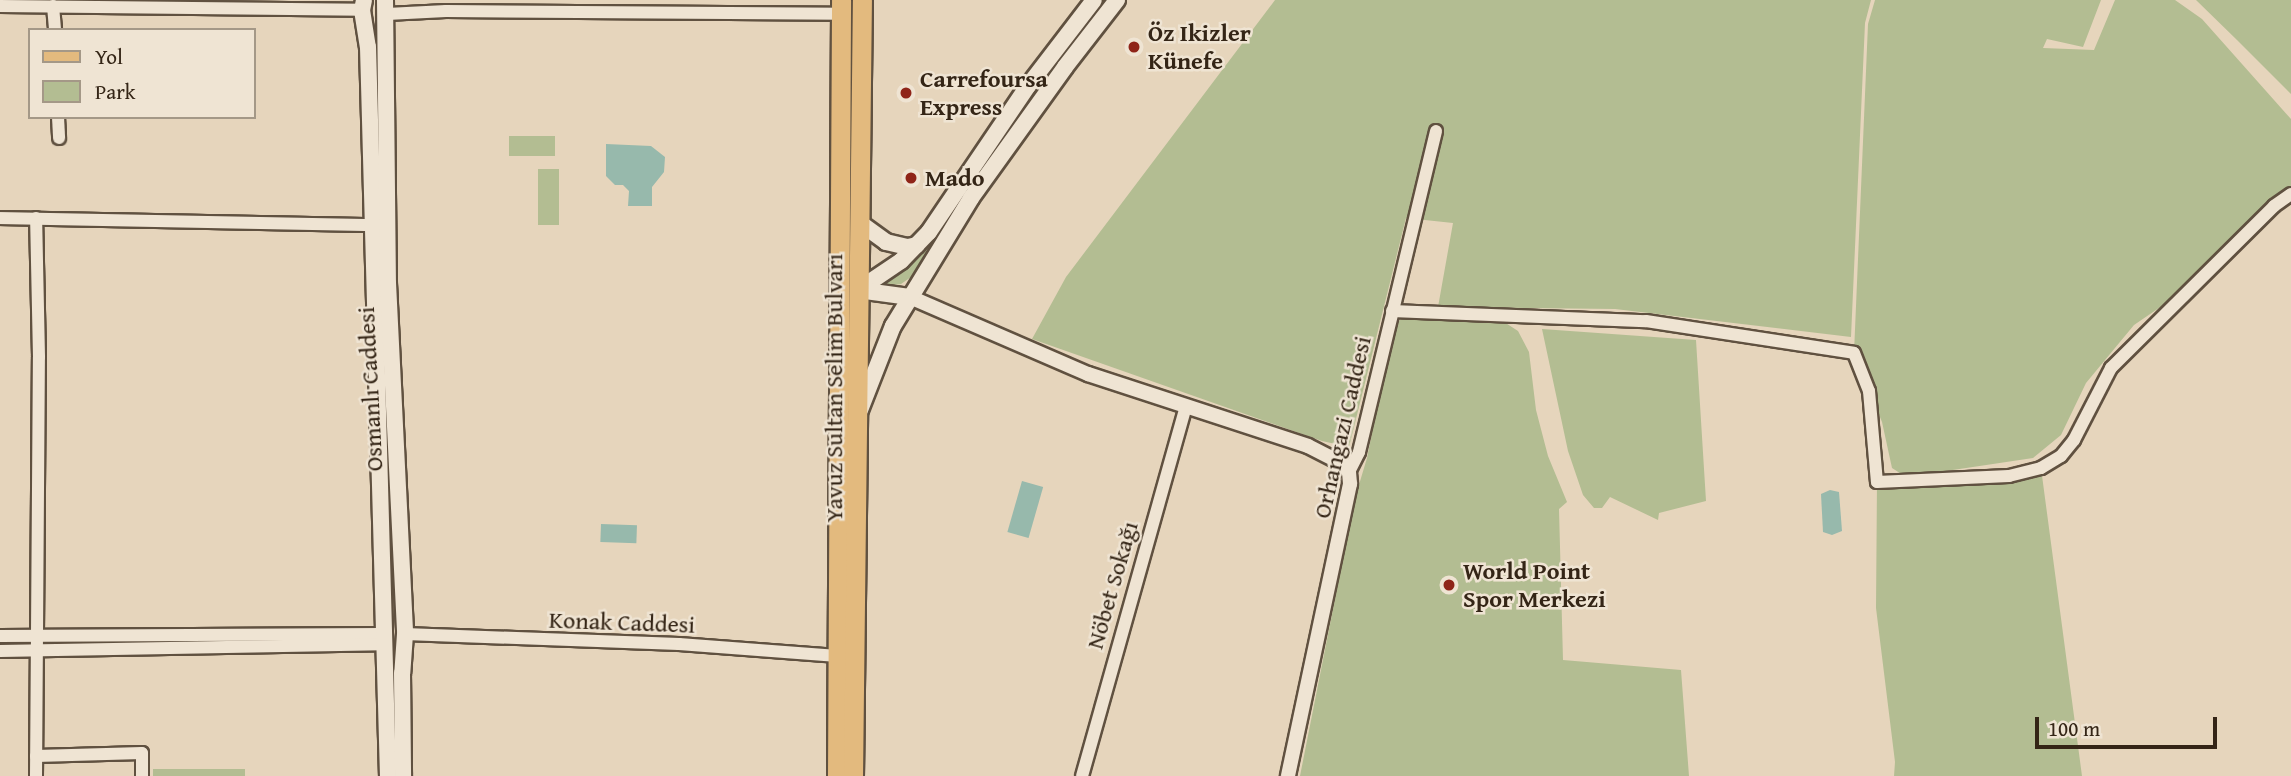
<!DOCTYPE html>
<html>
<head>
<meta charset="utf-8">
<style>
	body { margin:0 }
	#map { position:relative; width:2291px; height:776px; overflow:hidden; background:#e6d5bc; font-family:"Gentium Book Plus",serif }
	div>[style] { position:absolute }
	.green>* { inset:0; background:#b3bd92; transform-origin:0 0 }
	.water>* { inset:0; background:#97b9ac; transform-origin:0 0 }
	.roads { filter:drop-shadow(2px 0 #605140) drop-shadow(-2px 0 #605140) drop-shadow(0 2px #605140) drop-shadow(0 -2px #605140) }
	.minor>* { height:12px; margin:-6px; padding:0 6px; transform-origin:6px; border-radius:6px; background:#efe4d3 }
	.tertiary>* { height:14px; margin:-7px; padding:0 7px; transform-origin:7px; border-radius:7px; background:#efe4d3 }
	.secondary>* { height:16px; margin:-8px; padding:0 8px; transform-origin:8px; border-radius:8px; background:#efe4d3 }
	.primary>* { height:19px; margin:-9.5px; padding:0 9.5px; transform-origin:9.5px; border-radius:9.5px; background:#e3ba7e }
	.dots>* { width:19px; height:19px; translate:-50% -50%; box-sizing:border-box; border:4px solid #efe4d3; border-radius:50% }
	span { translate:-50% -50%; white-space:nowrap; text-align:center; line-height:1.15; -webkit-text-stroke:5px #efe4d3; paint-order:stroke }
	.poi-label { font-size:24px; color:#342516; font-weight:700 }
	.left { translate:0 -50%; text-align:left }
	.street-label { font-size:24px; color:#342516 }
	.legend { position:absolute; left:28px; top:28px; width:228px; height:91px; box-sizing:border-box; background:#efe4d3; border:2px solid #a49887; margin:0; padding:9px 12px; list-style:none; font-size:21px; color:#342516 }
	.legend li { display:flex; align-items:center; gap:14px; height:35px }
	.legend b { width:35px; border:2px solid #a49887 }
	.scale { position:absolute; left:2035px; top:717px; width:182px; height:32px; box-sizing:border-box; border:4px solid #342516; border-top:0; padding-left:9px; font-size:21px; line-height:24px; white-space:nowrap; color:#342516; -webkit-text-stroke:5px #efe4d3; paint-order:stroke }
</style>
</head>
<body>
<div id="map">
	<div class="green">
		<i style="clip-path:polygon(1275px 0,1871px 0,1865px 23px,1851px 337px,1615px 309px,1438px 307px,1453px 223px,1406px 218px,1349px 447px,1322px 441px,1032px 339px,1066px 277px)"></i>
		<i style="clip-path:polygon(1875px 0,2101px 0,2083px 47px,2047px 39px,2043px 48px,2094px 50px,2115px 0,2175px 0,2202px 19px,2291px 119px,2291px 190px,2203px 278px,2134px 325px,2086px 383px,2061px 435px,2033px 458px,1906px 477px,1892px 468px,1882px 422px,1854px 353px,1868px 24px)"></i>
		<i style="clip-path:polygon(2196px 0,2291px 0,2291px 94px,2237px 40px)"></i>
		<i style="left:509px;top:136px;width:46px;height:20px"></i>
		<i style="left:538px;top:169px;width:21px;height:56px"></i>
		<i style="clip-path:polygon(961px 195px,964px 198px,914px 275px,901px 284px,880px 287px,910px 263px)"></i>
		<i style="clip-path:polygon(1402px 318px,1501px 320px,1518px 331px,1529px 352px,1536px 410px,1548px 456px,1567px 502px,1559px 509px,1563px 660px,1681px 670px,1689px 776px,1300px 776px,1355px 498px,1367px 458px,1393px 327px)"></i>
		<i style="clip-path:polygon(1542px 329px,1696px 340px,1706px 501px,1659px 513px,1658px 520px,1610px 497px,1602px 508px,1594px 508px,1583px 495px,1568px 451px)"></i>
		<i style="clip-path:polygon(2041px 468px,2082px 776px,1894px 776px,1895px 762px,1876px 608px,1877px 482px)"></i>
		<i style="left:153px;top:769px;width:92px;height:7px"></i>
	</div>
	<div class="water">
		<i style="clip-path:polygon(606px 144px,651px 146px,665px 157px,664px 172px,652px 187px,652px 206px,628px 206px,629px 191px,623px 185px,615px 185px,606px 176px)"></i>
		<i style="left:1022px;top:481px;width:22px;height:53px;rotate:16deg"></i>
		<i style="clip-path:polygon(1830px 490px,1839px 492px,1842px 531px,1832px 535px,1823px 532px,1821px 494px)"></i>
		<i style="left:601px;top:524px;width:36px;height:18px;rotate:2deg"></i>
	</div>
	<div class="roads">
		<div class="minor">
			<i style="left:0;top:6px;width:362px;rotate:0.6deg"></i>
			<i style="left:53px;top:6px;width:24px;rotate:85deg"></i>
			<i style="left:387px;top:14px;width:59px;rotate:-2.9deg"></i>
			<i style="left:446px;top:11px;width:395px;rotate:0.4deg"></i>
			<i style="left:58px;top:117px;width:21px;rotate:87deg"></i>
			<i style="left:0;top:218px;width:372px;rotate:1.1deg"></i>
			<i style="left:1392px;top:311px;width:254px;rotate:2.3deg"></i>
			<i style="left:1646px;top:321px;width:210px;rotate:8.7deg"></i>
			<i style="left:1854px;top:353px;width:41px;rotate:68.5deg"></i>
			<i style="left:1869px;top:391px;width:91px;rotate:85deg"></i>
			<i style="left:1877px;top:482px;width:132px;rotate:-2.6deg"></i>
			<i style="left:2009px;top:476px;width:33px;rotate:-14deg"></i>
			<i style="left:2041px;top:468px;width:23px;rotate:-31deg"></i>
			<i style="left:2061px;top:456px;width:21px;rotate:-51deg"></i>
			<i style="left:2074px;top:440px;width:81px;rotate:-62.8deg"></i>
			<i style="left:2111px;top:368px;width:230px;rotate:-44.8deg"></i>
			<i style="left:2274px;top:206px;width:21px;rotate:-35deg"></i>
			<i style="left:1349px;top:472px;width:22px;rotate:-63deg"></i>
			<i style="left:1359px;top:452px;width:330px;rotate:-76.5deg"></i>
			<i style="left:405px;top:634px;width:274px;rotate:2.1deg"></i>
			<i style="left:679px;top:644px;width:159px;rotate:4.3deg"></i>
			<i style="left:0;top:636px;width:382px;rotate:-0.3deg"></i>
			<i style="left:0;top:651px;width:382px;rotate:-1deg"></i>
			<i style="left:36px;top:756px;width:106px;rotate:-1.6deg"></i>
			<i style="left:142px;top:753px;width:23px;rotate:90deg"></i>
			<i style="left:36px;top:776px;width:419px;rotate:-89.6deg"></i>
			<i style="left:39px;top:357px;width:139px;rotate:-91.2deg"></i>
			<i style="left:1082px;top:776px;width:383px;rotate:-74.3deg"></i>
		</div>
		<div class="tertiary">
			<i style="left:910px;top:297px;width:194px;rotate:23.4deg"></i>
			<i style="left:1088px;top:374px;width:231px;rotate:18.1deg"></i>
			<i style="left:1308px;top:446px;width:39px;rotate:27deg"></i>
			<i style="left:1343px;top:464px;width:10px;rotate:53deg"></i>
			<i style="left:1349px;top:472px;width:12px;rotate:85deg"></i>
			<i style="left:1350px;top:484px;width:299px;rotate:102deg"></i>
		</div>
		<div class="secondary">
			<i style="left:364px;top:0;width:10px;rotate:101deg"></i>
			<i style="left:362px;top:10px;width:37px;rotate:81deg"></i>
			<i style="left:368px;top:47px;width:729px;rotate:88.43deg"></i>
			<i style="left:385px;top:0;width:283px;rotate:89.4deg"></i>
			<i style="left:388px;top:283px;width:351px;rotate:87.2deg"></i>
			<i style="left:405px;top:634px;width:39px;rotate:94deg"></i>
			<i style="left:402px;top:673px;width:103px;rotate:89.4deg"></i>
			<i style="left:860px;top:223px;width:32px;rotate:36deg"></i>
			<i style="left:886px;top:242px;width:23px;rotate:13deg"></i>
			<i style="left:908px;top:247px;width:9px;rotate:-13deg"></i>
			<i style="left:858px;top:290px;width:52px;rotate:-34deg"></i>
			<i style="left:901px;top:261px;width:40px;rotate:-46deg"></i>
			<i style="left:929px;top:232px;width:176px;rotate:-55.9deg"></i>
			<i style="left:1028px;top:86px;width:108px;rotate:-52.5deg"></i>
			<i style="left:858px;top:290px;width:52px;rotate:7.7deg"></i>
			<i style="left:860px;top:410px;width:90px;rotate:-68.6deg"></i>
			<i style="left:893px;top:326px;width:150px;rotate:-58.6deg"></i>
			<i style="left:971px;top:198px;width:161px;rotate:-54.3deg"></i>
			<i style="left:1065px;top:67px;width:85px;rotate:-52.2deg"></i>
		</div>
		<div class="primary">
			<i style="left:837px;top:776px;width:776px;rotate:-89.7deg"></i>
			<i style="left:853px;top:776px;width:776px;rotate:-89.34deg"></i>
		</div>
	</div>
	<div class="dots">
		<i style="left:1134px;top:47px;background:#8f2418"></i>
		<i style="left:906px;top:93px;background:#8f2418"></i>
		<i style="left:911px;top:178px;background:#8f2418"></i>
		<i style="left:1449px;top:585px;background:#8f2418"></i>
	</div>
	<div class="poi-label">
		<span class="left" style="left:1148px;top:47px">Öz Ikizler<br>Künefe</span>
		<span class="left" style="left:920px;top:93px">Carrefoursa<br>Express</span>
		<span class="left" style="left:925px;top:178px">Mado</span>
		<span class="left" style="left:1463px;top:585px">World Point<br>Spor Merkezi</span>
	</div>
	<div class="street-label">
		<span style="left:834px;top:388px;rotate:-90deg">Yavuz Sultan Selim Bulvarı</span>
		<span style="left:370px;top:389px;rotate:-93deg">Osmanlı Caddesi</span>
		<span style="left:1342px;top:427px;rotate:-77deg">Orhangazi Caddesi</span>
		<span style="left:1112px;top:585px;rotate:-74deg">Nöbet Sokağı</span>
		<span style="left:622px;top:622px;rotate:2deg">Konak Caddesi</span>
	</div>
	<ul class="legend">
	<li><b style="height:9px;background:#e3ba7e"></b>Yol</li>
	<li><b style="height:19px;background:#b3bd92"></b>Park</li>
	</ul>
	<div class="scale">100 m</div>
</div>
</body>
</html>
